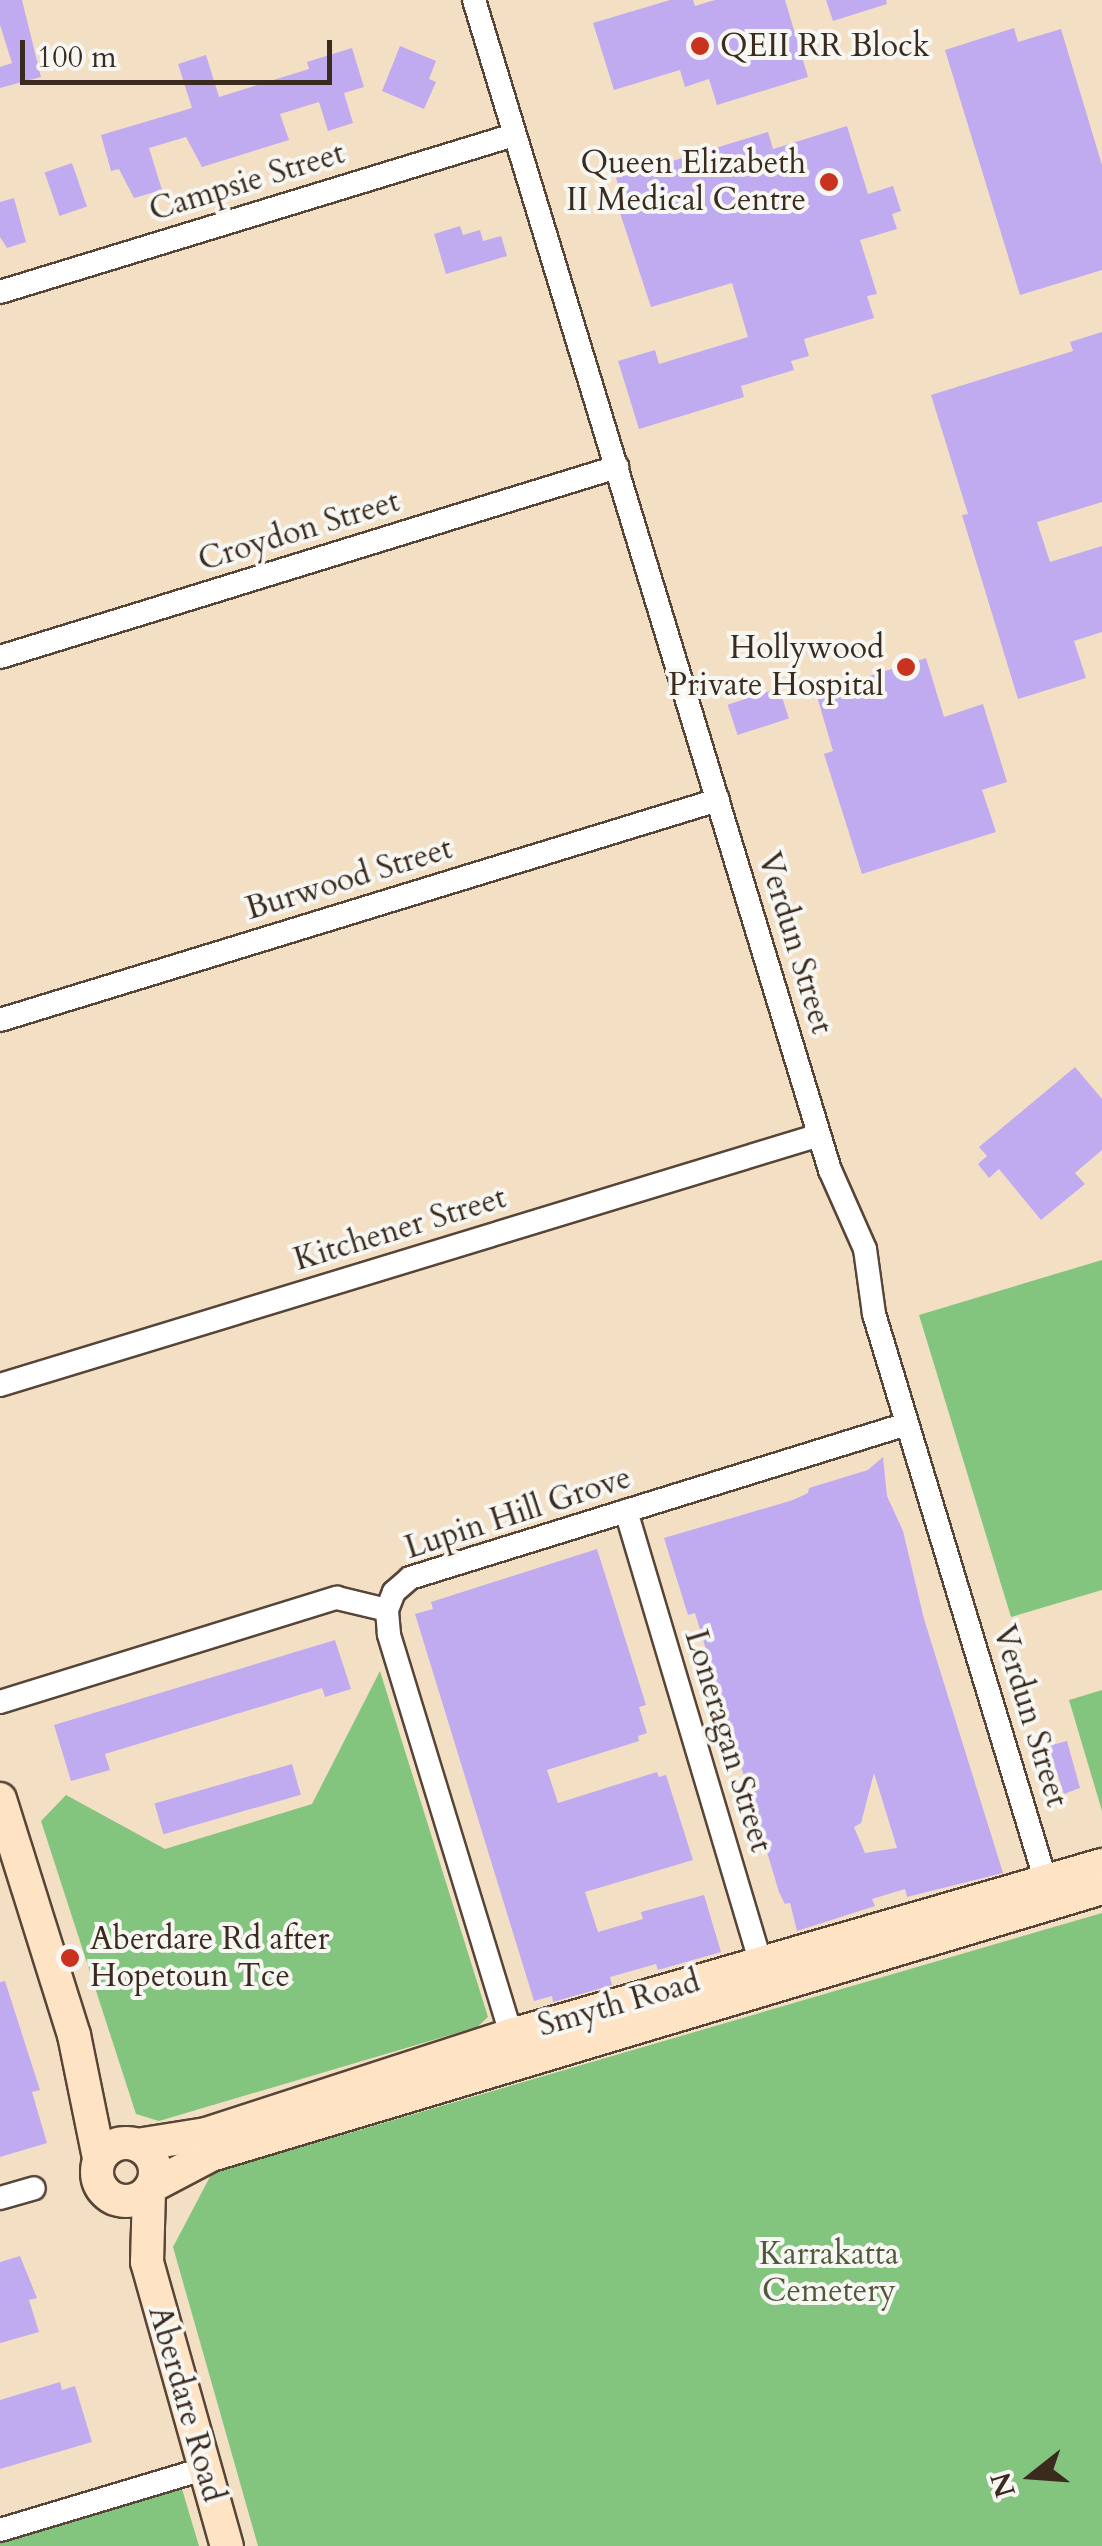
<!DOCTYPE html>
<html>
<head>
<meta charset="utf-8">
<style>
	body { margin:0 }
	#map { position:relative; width:1102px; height:2546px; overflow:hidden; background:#f3dfc4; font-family:Cardo,serif }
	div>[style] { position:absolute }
	.green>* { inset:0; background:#83c57f }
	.building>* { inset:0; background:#c0abf1; transform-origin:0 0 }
	.roads { filter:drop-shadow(2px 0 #574537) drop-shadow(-2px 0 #574537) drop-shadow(0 2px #574537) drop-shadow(0 -2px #574537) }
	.street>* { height:22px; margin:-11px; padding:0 11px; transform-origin:11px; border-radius:11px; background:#fff }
	.secondary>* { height:32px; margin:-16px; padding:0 16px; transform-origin:16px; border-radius:16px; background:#fee4c5 }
	.secondary>.ring { margin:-16px; padding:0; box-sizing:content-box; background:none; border:32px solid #fee4c5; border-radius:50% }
	.dots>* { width:28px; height:28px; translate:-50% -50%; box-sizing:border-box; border:5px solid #f6f6f2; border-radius:50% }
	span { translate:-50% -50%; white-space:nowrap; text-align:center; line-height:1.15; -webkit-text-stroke:8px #f6f6f2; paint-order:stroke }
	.poi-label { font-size:32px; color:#3b2a1e }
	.left { translate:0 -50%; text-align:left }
	.right { translate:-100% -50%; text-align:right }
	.street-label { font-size:32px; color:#3b2a1e }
	.park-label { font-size:32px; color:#51583b }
	.north { position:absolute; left:982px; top:2426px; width:100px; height:100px; -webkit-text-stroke:8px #f6f6f2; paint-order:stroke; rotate:253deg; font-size:28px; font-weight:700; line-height:40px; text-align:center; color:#3b2a1e }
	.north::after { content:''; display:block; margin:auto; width:35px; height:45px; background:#3b2a1e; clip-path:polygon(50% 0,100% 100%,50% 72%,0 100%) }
	.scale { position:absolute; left:20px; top:40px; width:312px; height:45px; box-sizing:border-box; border:5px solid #3b2a1e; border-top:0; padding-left:12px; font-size:30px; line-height:35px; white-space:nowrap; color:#3b2a1e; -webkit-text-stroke:8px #f6f6f2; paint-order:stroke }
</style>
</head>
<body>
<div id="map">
	<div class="green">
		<i style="clip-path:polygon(1102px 1260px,1102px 1590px,1011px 1617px,919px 1315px)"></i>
		<i style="clip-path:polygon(380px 1671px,488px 2017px,477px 2027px,159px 2121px,136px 2114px,41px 1821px,66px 1795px,165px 1849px,312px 1804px)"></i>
		<i style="clip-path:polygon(1102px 1690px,1102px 1811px,1069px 1700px)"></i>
		<i style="clip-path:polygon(1102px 1913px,1102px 2546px,258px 2546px,173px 2247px,212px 2173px)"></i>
		<i style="clip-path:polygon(182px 2489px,199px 2546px,0 2546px,0 2542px)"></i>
	</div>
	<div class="building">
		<i style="clip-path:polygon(0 0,22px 0,41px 77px,0 88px,0 67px,12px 63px,0 25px)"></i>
		<i style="clip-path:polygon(670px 0,693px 0,695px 6px,715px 0,785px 0,808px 77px,717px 105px,709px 79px,685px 87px,680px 70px,614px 90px,593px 23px)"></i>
		<i style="clip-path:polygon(826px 0,886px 0,887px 4px,833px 21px)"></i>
		<i style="clip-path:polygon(1014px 28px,1018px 42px,1061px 29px,1102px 165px,1102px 270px,1020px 295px,945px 50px)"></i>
		<i style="clip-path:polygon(400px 46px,436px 61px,429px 79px,436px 82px,424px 109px,382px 91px)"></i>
		<i style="clip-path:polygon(352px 48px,364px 87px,344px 93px,353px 123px,328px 131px,319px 102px,280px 114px,289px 140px,202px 167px,186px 137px,149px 148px,162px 190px,134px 198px,119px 169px,111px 171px,101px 135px,192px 108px,178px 64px,206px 55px,219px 97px,309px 69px,307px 62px)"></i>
		<i style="clip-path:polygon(847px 126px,868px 194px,893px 186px,901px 211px,892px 214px,897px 229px,860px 240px,877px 294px,867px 296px,874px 318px,804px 339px,809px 356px,791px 361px,794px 370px,741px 386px,744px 397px,639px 429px,618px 361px,655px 350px,659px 364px,748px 337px,732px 283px,651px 307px,616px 201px,622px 198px,616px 178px,768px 132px,773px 149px)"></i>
		<i style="left:72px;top:163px;width:46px;height:29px;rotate:71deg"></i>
		<i style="clip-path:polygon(14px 198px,26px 242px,7px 248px,0 237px,0 202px)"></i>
		<i style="clip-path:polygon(460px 226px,463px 235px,480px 230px,483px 241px,501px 236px,507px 256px,446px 274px,434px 234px)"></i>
		<i style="clip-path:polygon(1102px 332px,1102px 502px,1037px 522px,1050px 562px,1102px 546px,1102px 632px,1074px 641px,1086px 678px,1018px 699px,962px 515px,968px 514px,931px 395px,1073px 351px,1070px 342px)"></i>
		<i style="clip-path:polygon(926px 658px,944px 717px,983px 704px,1007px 782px,982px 790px,996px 832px,862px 874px,824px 754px,833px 751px,816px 693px)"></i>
		<i style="left:779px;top:688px;width:32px;height:54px;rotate:72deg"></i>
		<i style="clip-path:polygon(1075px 1067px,1102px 1099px,1102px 1150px,1075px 1173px,1085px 1184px,1041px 1220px,999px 1169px,989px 1178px,978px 1164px,987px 1156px,979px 1147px)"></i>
		<i style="clip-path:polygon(evenodd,883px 1457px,887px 1496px,903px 1531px,924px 1619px,1003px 1873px,907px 1897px,905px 1889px,872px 1899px,875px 1906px,797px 1931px,790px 1903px,785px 1904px,779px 1892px,695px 1613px,688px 1615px,664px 1538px,793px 1500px,808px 1493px,809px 1488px,868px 1470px,883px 1457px,874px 1773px,897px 1848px,865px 1853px,854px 1827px,861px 1823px,874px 1773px)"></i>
		<i style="clip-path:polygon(597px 1549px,646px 1705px,639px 1707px,647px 1733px,638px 1736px,639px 1741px,547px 1770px,558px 1803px,657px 1772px,659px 1777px,666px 1775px,693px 1860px,585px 1892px,598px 1932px,643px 1919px,641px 1912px,704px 1895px,721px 1952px,658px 1970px,656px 1964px,610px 1977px,612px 1985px,553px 2002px,552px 1996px,534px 2001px,415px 1614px,433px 1609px,431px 1602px)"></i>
		<i style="clip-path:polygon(335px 1640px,351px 1689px,325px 1697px,322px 1688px,105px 1754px,110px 1770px,71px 1781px,54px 1725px)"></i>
		<i style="clip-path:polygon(1067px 1741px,1080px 1788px,1064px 1794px,1048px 1746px)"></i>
		<i style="left:292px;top:1764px;width:32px;height:143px;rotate:74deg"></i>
		<i style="clip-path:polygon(5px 1981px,40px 2090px,32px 2092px,47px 2143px,0 2157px,0 1982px)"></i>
		<i style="clip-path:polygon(20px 2256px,37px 2298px,29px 2300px,39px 2332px,0 2343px,0 2262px)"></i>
		<i style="clip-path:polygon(60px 2382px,62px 2390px,75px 2386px,92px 2442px,0 2469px,0 2400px)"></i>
	</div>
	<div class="roads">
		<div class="street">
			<i style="left:474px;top:0;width:1223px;rotate:73.08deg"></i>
			<i style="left:830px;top:1170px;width:86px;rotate:66.1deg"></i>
			<i style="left:865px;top:1249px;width:66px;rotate:82.1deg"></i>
			<i style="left:874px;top:1314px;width:607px;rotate:73.15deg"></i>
			<i style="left:0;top:292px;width:537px;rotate:-16.99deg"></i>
			<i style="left:0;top:657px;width:646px;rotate:-17.12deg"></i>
			<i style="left:0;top:1020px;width:751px;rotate:-17.04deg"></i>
			<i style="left:0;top:1385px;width:856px;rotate:-16.97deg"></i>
			<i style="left:626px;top:1511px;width:486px;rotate:73.4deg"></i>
			<i style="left:0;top:1702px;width:353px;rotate:-17.2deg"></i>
			<i style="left:337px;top:1598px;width:51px;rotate:13.5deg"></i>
			<i style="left:515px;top:2047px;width:432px;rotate:-107deg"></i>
			<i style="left:389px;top:1634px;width:24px;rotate:-95deg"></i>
			<i style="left:387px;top:1610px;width:19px;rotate:-69deg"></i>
			<i style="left:394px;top:1592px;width:21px;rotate:-41deg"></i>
			<i style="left:410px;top:1578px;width:520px;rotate:-17.22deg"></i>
			<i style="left:0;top:2198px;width:35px;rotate:-16deg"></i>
			<i style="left:0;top:2530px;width:212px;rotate:-16.7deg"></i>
		</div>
		<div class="secondary">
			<i style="left:0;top:1799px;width:247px;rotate:72.6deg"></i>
			<i style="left:74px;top:2035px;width:126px;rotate:78.5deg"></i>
			<i class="ring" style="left:97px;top:2143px;width:26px;height:26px"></i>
			<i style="left:137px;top:2145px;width:70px;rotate:-9.1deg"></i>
			<i style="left:206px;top:2134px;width:321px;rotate:-18deg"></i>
			<i style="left:511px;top:2035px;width:615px;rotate:-16.05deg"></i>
			<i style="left:152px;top:2186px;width:67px;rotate:-27.7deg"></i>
			<i style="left:211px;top:2155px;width:930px;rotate:-16.68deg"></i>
			<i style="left:149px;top:2191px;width:71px;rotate:91.6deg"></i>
			<i style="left:147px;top:2262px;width:295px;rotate:74.3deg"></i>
		</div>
	</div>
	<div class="dots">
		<i style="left:700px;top:46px;background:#c8321e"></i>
		<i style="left:829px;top:182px;background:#c8321e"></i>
		<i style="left:906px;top:667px;background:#c8321e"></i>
		<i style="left:70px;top:1958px;background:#c8321e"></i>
	</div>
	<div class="poi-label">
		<span class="left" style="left:720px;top:46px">QEII RR Block</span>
		<span class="right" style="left:806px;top:182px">Queen Elizabeth<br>II Medical Centre</span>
		<span class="right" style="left:884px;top:667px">Hollywood<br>Private Hospital</span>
		<span class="left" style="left:90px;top:1958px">Aberdare Rd after<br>Hopetoun Tce</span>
	</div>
	<div class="street-label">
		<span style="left:247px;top:182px;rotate:-17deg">Campsie Street</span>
		<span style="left:299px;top:531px;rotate:-17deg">Croydon Street</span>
		<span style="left:349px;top:879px;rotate:-17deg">Burwood Street</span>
		<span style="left:795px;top:943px;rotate:73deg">Verdun Street</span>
		<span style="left:400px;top:1229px;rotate:-17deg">Kitchener Street</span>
		<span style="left:518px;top:1513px;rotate:-18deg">Lupin Hill Grove</span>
		<span style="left:1030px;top:1716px;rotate:73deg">Verdun Street</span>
		<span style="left:728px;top:1741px;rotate:73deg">Loneragan Street</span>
		<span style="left:619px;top:2004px;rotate:-16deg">Smyth Road</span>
		<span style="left:186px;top:2404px;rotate:74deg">Aberdare Road</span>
	</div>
	<div class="park-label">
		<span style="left:829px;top:2273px">Karrakatta<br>Cemetery</span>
	</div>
	<div class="north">N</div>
	<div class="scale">100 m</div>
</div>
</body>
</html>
